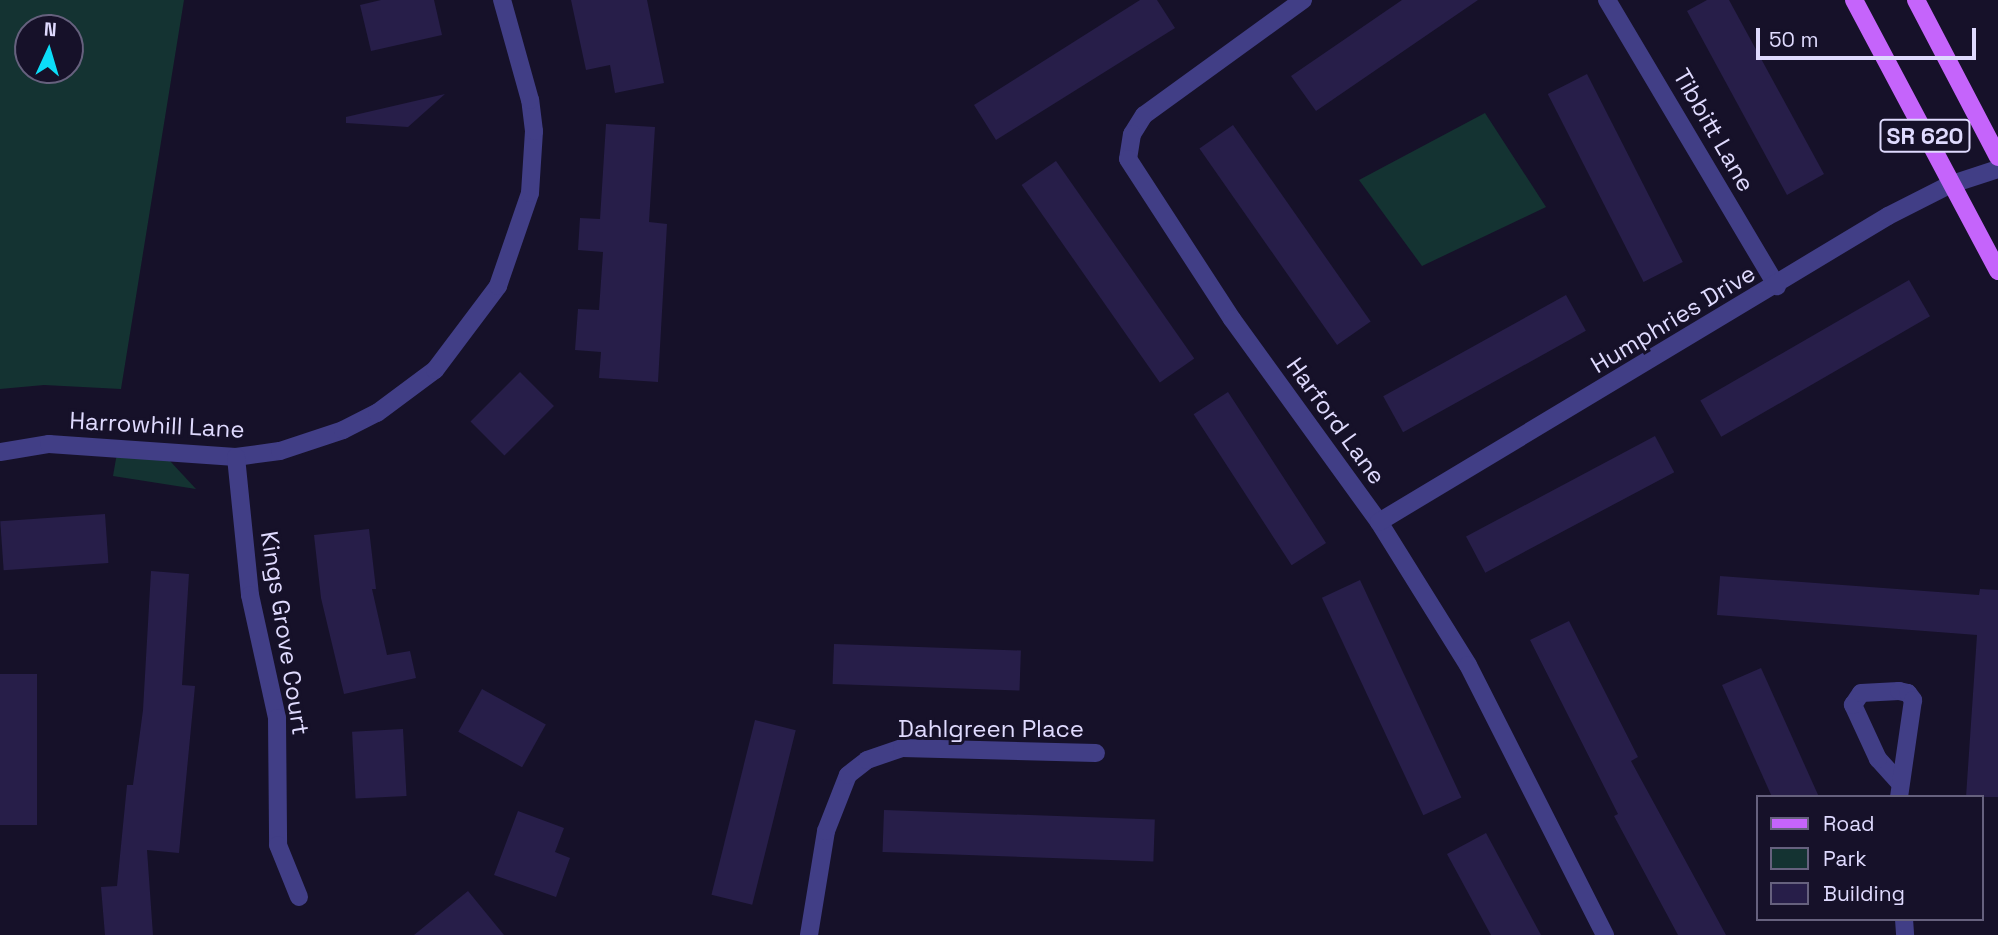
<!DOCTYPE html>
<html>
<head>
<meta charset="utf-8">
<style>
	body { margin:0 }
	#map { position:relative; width:1998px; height:935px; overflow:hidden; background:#161129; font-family:"Space Grotesk",sans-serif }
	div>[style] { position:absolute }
	.green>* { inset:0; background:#143332 }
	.building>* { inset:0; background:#271e49; transform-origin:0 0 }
	.minor>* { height:18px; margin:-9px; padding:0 9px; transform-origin:9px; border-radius:9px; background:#413e86 }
	.major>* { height:18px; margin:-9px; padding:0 9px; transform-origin:9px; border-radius:9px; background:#c564fb }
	span { translate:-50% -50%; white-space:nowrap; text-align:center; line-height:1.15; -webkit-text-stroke:6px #161129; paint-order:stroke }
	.shield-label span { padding:2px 5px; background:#161129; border:2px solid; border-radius:5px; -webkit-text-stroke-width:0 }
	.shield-label { font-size:23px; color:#dfdafe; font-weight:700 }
	.street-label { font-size:24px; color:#dfdafe }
	.legend { position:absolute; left:1756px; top:795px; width:228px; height:126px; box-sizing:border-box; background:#161129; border:2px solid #66617e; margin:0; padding:9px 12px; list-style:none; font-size:21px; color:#dfdafe }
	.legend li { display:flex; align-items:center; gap:14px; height:35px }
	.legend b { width:35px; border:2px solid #66617e }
	.north { position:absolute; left:14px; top:14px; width:70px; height:70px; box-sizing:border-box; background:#161129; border:2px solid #66617e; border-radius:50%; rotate:4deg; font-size:19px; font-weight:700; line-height:28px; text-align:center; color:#dfdafe }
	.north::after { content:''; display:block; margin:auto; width:24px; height:32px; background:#0cddf8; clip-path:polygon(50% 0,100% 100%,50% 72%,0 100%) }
	.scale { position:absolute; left:1756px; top:28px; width:220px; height:32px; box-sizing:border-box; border:4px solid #dfdafe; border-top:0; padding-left:9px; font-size:21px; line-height:24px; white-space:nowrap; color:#dfdafe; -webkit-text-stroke:5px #161129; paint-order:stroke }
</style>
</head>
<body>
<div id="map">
	<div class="green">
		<i style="clip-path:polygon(evenodd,0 0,184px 0,121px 389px,44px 385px,0 389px,0 0,70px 28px,70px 70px,28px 70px,28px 28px,70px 28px)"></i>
		<i style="clip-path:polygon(1485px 113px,1546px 207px,1422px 266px,1359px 180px)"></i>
		<i style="clip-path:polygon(117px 453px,170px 461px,196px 489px,113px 476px)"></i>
	</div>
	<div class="building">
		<i style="clip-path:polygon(381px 0,434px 0,442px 35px,371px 51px,360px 5px)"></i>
		<i style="clip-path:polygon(571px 0,647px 0,664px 83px,615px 93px,610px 65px,586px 70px)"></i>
		<i style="clip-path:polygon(1140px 0,1157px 0,1175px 28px,996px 140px,974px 105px)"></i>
		<i style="clip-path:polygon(1402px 0,1478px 0,1316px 111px,1291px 76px)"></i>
		<i style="clip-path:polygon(1707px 0,1729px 0,1824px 174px,1787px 195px,1687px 11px)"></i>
		<i style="left:1587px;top:74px;width:211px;height:44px;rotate:63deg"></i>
		<i style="clip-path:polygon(445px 94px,408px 127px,346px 123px,346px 117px)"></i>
		<i style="clip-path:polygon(606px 124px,655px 127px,649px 222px,667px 224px,658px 382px,599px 378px,601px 352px,575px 350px,578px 309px,599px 310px,603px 252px,578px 250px,580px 218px,600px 219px)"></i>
		<i style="left:1233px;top:125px;width:240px;height:41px;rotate:55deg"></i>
		<i style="left:1056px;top:161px;width:241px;height:42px;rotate:55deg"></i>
		<i style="left:1909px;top:280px;width:42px;height:241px;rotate:60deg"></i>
		<i style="left:1566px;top:295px;width:41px;height:209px;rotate:61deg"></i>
		<i style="left:520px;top:372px;width:48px;height:70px;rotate:45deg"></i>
		<i style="left:1228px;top:392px;width:180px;height:41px;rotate:57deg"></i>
		<i style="left:1655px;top:436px;width:41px;height:214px;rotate:62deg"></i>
		<i style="left:105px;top:514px;width:49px;height:105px;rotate:86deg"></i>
		<i style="clip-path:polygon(369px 529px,376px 589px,372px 589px,387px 655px,410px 651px,416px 678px,344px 694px,321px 598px,314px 535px)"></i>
		<i style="clip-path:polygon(151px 571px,189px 574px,182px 685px,195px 686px,179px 853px,147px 850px,153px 935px,105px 935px,101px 887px,117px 886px,127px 785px,133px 785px,143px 710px)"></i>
		<i style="clip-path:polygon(1720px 576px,1979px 595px,1980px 589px,1998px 590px,1998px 797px,1966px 797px,1977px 635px,1717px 615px)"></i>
		<i style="left:1360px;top:580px;width:240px;height:42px;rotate:65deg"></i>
		<i style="clip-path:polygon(1569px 621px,1638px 757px,1631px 761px,1726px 935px,1678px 935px,1614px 816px,1618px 814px,1530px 640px)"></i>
		<i style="left:834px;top:644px;width:187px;height:40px;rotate:2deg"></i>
		<i style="clip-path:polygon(1761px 668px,1819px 797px,1772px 797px,1722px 685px)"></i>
		<i style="left:37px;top:674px;width:151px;height:37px;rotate:90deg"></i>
		<i style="left:482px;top:689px;width:73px;height:49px;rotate:29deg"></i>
		<i style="left:755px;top:720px;width:42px;height:180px;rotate:14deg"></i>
		<i style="left:403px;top:729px;width:67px;height:51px;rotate:87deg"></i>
		<i style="left:884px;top:810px;width:271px;height:42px;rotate:2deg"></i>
		<i style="clip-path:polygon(518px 811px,564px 828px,555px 852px,570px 858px,556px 897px,494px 875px)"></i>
		<i style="clip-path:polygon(1486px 833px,1541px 935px,1491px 935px,1447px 854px)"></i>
		<i style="clip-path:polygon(468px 891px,504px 935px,414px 935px)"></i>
	</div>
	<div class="minor">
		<i style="left:1303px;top:0;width:196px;rotate:144.1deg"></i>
		<i style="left:1144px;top:115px;width:22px;rotate:122deg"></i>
		<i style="left:1132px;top:134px;width:25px;rotate:99deg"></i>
		<i style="left:1128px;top:159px;width:191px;rotate:57deg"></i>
		<i style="left:1232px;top:319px;width:251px;rotate:54.1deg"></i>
		<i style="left:1379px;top:522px;width:168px;rotate:58.1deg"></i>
		<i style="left:1468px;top:665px;width:303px;rotate:63.1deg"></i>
		<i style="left:1607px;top:0;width:333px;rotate:59.3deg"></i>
		<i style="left:0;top:452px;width:50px;rotate:-9.3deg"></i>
		<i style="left:49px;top:444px;width:187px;rotate:4deg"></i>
		<i style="left:236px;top:457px;width:44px;rotate:-7.8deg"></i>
		<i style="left:280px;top:451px;width:66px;rotate:-18.4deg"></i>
		<i style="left:343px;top:430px;width:38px;rotate:-27deg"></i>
		<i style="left:377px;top:413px;width:72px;rotate:-36.6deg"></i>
		<i style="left:435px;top:370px;width:105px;rotate:-53.1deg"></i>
		<i style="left:498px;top:286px;width:98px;rotate:-71deg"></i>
		<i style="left:530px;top:193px;width:62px;rotate:-86.3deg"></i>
		<i style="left:534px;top:131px;width:31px;rotate:-97deg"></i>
		<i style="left:530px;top:100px;width:104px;rotate:-105.6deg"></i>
		<i style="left:236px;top:457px;width:139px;rotate:84.2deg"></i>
		<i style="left:250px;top:595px;width:126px;rotate:77.6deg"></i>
		<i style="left:277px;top:718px;width:127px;rotate:89.5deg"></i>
		<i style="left:278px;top:845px;width:56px;rotate:68deg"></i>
		<i style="left:1379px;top:522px;width:594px;rotate:-31.01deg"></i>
		<i style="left:1888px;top:216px;width:68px;rotate:-26.9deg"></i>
		<i style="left:1949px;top:185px;width:52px;rotate:-18.1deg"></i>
		<i style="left:1898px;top:781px;width:30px;rotate:-132deg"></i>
		<i style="left:1878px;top:759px;width:60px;rotate:-114.8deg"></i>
		<i style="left:1853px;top:705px;width:14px;rotate:-56deg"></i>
		<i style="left:1861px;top:693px;width:38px;rotate:-3deg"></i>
		<i style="left:1899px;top:691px;width:9px;rotate:13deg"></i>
		<i style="left:1908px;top:693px;width:9px;rotate:54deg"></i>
		<i style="left:1913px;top:700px;width:98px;rotate:98.2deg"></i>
		<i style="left:1904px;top:919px;width:16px;rotate:86deg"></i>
		<i style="left:809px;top:935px;width:105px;rotate:-80.7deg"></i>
		<i style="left:826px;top:831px;width:60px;rotate:-68.6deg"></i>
		<i style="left:848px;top:775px;width:24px;rotate:-38deg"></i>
		<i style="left:867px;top:760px;width:37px;rotate:-19deg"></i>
		<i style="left:902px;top:748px;width:194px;rotate:1.5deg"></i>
	</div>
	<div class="major">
		<i style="left:1854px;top:0;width:307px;rotate:62deg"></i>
		<i style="left:1916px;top:0;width:177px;rotate:62.4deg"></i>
	</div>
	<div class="shield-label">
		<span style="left:1925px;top:136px">SR 620</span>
	</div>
	<div class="street-label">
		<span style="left:1714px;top:130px;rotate:60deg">Tibbitt Lane</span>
		<span style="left:1673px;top:319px;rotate:-31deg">Humphries Drive</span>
		<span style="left:1336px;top:421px;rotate:54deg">Harford Lane</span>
		<span style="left:157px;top:425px;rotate:3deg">Harrowhill Lane</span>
		<span style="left:285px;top:633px;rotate:81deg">Kings Grove Court</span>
		<span style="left:991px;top:729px">Dahlgreen Place</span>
	</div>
	<ul class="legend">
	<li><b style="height:9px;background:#c564fb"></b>Road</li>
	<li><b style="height:19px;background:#143332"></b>Park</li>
	<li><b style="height:19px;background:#271e49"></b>Building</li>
	</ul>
	<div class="north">N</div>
	<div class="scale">50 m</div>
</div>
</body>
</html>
